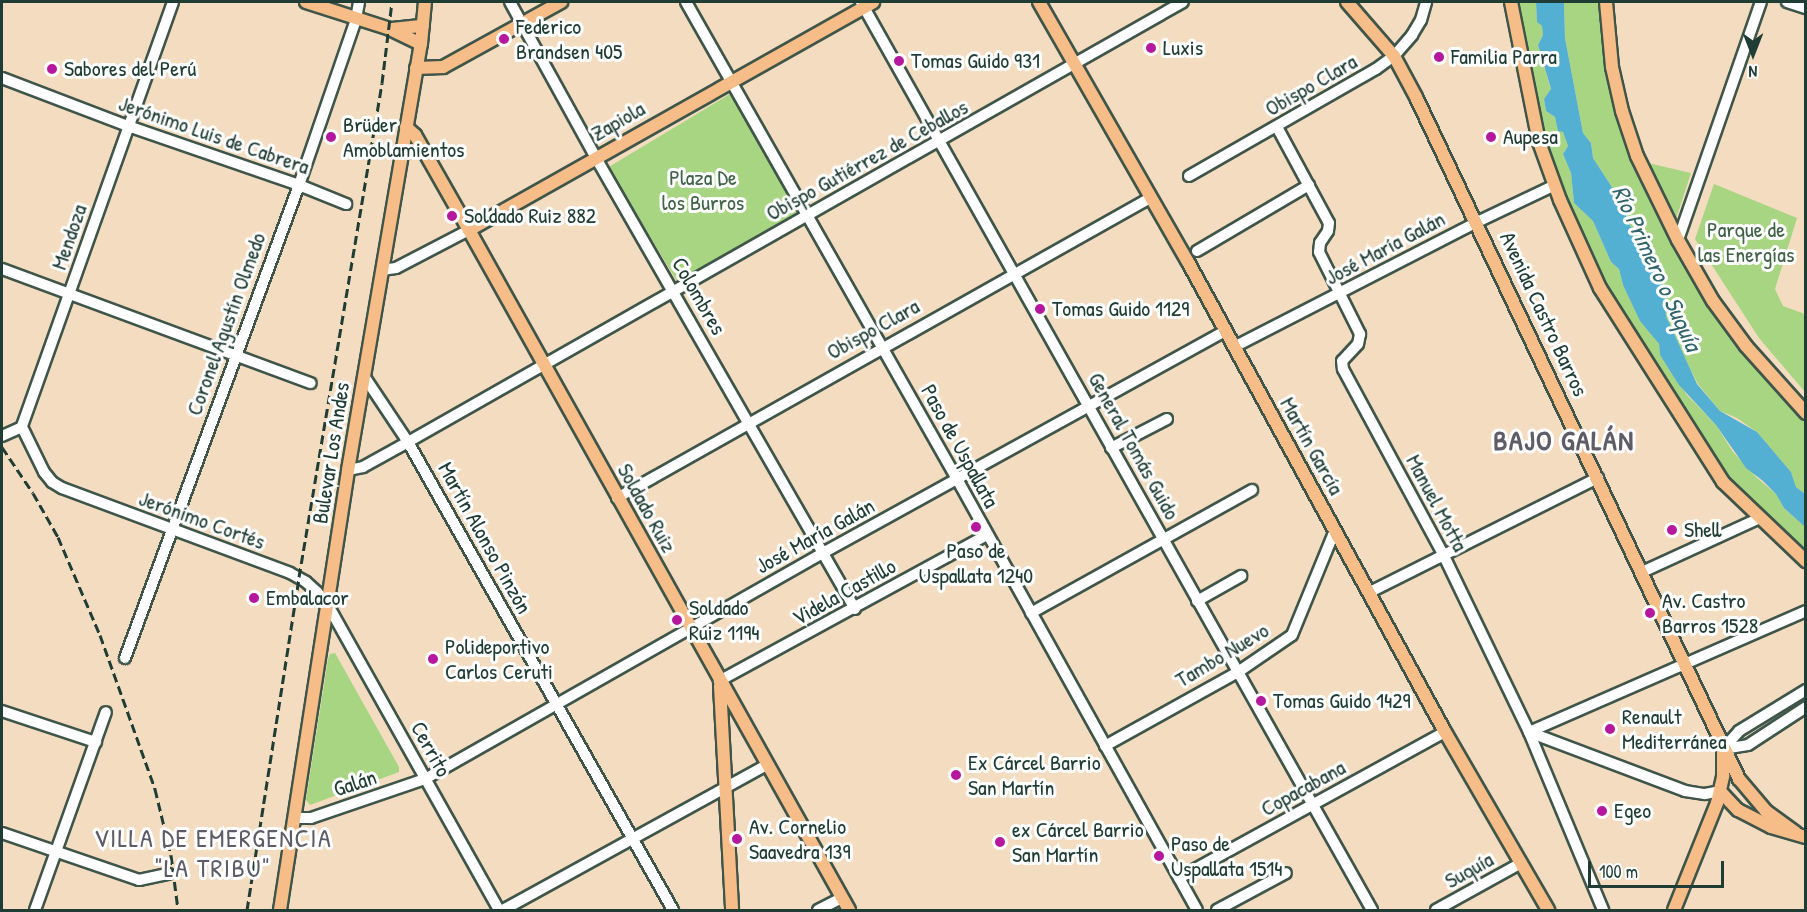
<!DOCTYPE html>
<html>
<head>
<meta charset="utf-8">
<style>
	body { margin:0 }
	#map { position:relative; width:1807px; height:912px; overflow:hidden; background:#f3dcbf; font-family:"Patrick Hand",sans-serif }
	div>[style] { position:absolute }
	.green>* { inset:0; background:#a7d582; transform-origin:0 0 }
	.water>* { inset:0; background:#54b0d2 }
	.roads { filter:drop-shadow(2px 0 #3f5549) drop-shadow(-2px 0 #3f5549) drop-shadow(0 2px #3f5549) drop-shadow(0 -2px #3f5549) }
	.minor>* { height:10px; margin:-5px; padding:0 5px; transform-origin:5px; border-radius:5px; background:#fff }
	.major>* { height:12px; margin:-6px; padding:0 6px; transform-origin:6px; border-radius:6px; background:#f7bd88 }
	.rail>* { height:3px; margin-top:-1.5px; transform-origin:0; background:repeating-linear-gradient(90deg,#1f3d34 0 9px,transparent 0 13.5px) }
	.dots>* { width:16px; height:16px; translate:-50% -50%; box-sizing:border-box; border:3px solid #fff; border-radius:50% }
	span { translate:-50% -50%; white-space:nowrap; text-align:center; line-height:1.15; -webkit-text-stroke:6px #fff; paint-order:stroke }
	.poi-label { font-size:22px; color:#1f3d34 }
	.left { translate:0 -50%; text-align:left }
	.street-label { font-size:22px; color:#1f3d34 }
	.park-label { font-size:22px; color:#416348 }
	.water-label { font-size:24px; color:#32656b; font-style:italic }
	.quarter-label { font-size:26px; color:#5e5d67; letter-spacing:1.5px }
	.district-label { font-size:28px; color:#5e5d67; font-weight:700; letter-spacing:1.5px }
	.frame { position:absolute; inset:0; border:3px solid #1f3d34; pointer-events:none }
	.north { position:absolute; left:1723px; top:24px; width:60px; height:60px; -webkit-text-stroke:4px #fff; paint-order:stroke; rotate:180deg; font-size:16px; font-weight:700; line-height:24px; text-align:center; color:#1f3d34 }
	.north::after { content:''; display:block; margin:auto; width:21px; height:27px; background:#1f3d34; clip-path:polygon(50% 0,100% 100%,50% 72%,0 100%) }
	.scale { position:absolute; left:1588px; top:861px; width:136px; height:27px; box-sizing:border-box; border:3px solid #1f3d34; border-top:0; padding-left:8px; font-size:18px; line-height:21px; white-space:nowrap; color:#1f3d34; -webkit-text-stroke:4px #fff; paint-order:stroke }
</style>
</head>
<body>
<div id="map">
	<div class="green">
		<i style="clip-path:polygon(1511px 2px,1536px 2px,1537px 22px,1542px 26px,1543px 35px,1538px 45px,1551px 90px,1544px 99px,1546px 111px,1555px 117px,1558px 130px,1563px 132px,1568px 146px,1563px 154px,1571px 173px,1574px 203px,1593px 221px,1611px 262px,1619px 269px,1623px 285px,1640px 320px,1659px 344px,1660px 355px,1687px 395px,1716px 425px,1733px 452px,1757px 478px,1776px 494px,1784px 508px,1805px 527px,1805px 561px,1736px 496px,1614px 313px,1555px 185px)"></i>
		<i style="clip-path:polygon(1564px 2px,1606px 2px,1622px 111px,1713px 301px,1805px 413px,1805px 494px,1796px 487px,1791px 472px,1757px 432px,1737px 418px,1720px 411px,1698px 384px,1678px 345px,1666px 316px,1664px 288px,1654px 265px,1635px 237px,1619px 198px,1593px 158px,1591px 143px,1583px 133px,1565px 38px)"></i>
		<i style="left:730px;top:94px;width:139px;height:142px;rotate:59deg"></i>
		<i style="clip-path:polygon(1648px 163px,1691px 173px,1674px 225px)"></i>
		<i style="clip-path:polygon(1714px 184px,1797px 218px,1775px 289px,1783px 306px,1805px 314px,1805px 392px,1759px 338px,1695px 239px)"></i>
		<i style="clip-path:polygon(335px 653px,399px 767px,399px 772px,310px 805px,306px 800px,328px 659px,330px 654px)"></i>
	</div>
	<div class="water">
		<i style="clip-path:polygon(1536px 2px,1564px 2px,1565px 38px,1583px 133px,1591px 143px,1593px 158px,1619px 198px,1635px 237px,1654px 265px,1664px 288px,1666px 316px,1697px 384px,1720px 411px,1757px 432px,1791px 472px,1796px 487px,1805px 494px,1805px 527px,1784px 508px,1776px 494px,1763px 481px,1746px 468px,1716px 425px,1679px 385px,1660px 355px,1659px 344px,1640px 321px,1623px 285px,1619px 269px,1611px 262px,1593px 221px,1574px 203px,1571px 173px,1563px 154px,1568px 146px,1563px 132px,1558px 131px,1555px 117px,1546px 111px,1544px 99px,1551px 89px,1538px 45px,1543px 35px,1542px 26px,1537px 22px)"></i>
	</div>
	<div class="roads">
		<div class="minor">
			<i style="left:173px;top:2px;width:451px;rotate:109.6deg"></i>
			<i style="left:22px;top:427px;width:50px;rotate:63.9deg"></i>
			<i style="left:44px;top:472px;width:13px;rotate:51deg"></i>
			<i style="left:52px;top:482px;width:12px;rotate:31deg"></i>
			<i style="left:62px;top:488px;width:243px;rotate:20.4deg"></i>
			<i style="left:290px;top:573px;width:18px;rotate:29deg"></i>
			<i style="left:306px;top:582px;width:15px;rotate:42deg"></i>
			<i style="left:317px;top:592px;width:19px;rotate:51deg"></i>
			<i style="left:329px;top:607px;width:347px;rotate:60.7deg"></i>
			<i style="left:510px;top:2px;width:178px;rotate:61.1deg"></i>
			<i style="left:596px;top:158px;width:520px;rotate:60.13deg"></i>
			<i style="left:686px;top:2px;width:549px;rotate:60.4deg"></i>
			<i style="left:957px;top:479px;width:493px;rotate:60.9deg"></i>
			<i style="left:861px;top:2px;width:1042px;rotate:60.63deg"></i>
			<i style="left:1787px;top:2px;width:20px;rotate:18deg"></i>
			<i style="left:2px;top:78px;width:135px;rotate:20.9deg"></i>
			<i style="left:128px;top:126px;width:181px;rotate:19deg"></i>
			<i style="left:299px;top:185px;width:51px;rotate:22deg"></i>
			<i style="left:1277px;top:127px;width:109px;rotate:61.6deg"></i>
			<i style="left:1329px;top:223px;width:8px;rotate:97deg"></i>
			<i style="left:1328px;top:231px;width:14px;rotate:124deg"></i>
			<i style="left:1320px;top:243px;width:9px;rotate:96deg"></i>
			<i style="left:1319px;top:252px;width:92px;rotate:63.4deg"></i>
			<i style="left:1360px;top:334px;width:10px;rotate:101deg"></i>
			<i style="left:1358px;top:344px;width:23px;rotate:133deg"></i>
			<i style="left:1342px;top:361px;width:8px;rotate:83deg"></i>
			<i style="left:1343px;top:369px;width:210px;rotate:61.6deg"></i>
			<i style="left:1443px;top:554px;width:198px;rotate:64.2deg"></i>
			<i style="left:1529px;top:732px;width:193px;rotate:67.4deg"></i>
			<i style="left:1189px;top:176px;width:215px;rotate:-29.8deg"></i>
			<i style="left:1376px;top:69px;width:22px;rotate:-36deg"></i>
			<i style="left:1394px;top:56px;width:28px;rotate:-49deg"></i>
			<i style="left:1412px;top:35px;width:17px;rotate:-59deg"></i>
			<i style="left:1421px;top:20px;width:19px;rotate:-74deg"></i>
			<i style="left:1678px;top:240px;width:252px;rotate:-70.8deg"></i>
			<i style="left:1197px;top:251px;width:130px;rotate:-30.5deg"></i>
			<i style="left:2px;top:269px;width:329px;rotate:20.3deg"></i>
			<i style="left:382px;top:270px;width:14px;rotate:-8deg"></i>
			<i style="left:396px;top:268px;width:82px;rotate:-27.5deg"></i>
			<i style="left:1234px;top:347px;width:273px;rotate:-27.2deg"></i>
			<i style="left:1477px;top:222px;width:86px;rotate:-25.4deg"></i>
			<i style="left:364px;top:376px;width:79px;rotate:56.3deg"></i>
			<i style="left:408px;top:442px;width:538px;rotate:60.48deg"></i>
			<i style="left:2px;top:436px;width:22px;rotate:-24deg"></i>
			<i style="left:1111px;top:448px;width:63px;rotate:-27.4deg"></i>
			<i style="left:348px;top:470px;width:15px;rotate:-11deg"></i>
			<i style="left:363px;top:467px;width:51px;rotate:-29.1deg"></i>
			<i style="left:408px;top:442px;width:891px;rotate:-29.59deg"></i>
			<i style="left:617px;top:498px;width:612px;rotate:-29.37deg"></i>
			<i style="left:1642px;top:572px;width:130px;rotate:-24.6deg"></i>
			<i style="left:1370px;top:592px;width:255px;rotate:-26.6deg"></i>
			<i style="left:1197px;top:601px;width:51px;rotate:-29.6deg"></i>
			<i style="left:1031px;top:613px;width:253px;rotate:-29.1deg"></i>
			<i style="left:125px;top:658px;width:504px;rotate:-69.8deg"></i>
			<i style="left:299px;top:185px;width:176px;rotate:-71deg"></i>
			<i style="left:356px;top:19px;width:17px;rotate:-80deg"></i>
			<i style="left:719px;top:681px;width:305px;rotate:-28.6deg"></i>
			<i style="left:2px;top:711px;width:99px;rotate:18.3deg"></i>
			<i style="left:1529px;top:732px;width:302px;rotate:-23.6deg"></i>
			<i style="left:1529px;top:732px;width:167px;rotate:20.7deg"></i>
			<i style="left:1685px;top:791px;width:20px;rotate:9deg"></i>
			<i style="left:1705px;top:794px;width:15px;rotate:-11deg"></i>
			<i style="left:1105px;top:746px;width:152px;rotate:-29.1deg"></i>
			<i style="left:1238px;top:672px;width:65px;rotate:-34.4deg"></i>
			<i style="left:1292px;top:635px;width:113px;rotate:-67.7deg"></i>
			<i style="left:1723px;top:749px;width:24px;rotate:-48deg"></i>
			<i style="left:1739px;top:731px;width:79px;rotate:-31.5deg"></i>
			<i style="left:1723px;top:749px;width:25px;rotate:-9deg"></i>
			<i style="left:1748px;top:745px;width:69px;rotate:-33.2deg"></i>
			<i style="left:295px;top:818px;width:16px"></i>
			<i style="left:311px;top:818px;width:120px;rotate:-18.9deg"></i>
			<i style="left:425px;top:779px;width:455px;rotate:-29.6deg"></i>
			<i style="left:821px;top:554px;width:461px;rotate:-28.9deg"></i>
			<i style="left:2px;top:833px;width:145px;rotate:18.9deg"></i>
			<i style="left:139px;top:880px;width:30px;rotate:-12deg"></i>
			<i style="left:1179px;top:878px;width:303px;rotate:-28.8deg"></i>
			<i style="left:35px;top:910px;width:210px;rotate:-70.3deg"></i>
			<i style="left:503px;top:910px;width:301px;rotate:-28.8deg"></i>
			<i style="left:818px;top:910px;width:27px;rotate:-27deg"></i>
			<i style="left:1217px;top:910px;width:78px;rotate:-28.2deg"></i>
			<i style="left:1436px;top:910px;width:97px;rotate:-28.9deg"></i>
		</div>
		<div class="major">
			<i style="left:306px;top:2px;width:88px;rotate:17.8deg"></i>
			<i style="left:390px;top:29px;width:34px;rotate:26deg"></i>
			<i style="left:1039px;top:2px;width:300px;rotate:60.2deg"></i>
			<i style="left:1188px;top:262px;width:536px;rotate:61.33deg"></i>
			<i style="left:1445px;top:732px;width:206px;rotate:59.9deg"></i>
			<i style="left:1347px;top:2px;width:72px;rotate:49deg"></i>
			<i style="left:1394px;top:56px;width:47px;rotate:61.8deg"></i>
			<i style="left:1416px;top:97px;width:755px;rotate:64.66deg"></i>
			<i style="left:1739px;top:779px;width:42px;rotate:49.8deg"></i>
			<i style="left:1766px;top:811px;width:37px;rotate:36deg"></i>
			<i style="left:1511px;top:2px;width:143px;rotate:78.7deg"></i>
			<i style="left:1539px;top:142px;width:62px;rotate:70.1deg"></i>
			<i style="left:1560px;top:200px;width:97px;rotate:65.6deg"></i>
			<i style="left:1600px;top:288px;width:230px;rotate:57.6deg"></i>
			<i style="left:1723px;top:482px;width:115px;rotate:43.6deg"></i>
			<i style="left:1606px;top:2px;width:65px;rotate:84.7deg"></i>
			<i style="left:1612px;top:67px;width:45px;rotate:77.2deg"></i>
			<i style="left:1622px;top:111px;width:47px;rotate:71.6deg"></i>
			<i style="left:1637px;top:156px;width:93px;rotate:64deg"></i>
			<i style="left:1678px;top:240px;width:70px;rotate:60.2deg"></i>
			<i style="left:1713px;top:301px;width:56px;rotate:53.7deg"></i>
			<i style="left:1746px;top:346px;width:90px;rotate:48.2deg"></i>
			<i style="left:392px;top:29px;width:31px;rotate:-6deg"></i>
			<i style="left:416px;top:68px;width:27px;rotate:-2deg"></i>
			<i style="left:443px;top:67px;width:135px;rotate:-28.8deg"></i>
			<i style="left:406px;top:127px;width:12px;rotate:42deg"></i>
			<i style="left:415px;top:135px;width:109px;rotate:60.4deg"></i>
			<i style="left:469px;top:230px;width:779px;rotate:60.8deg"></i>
			<i style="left:469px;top:230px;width:464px;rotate:-29.4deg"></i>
			<i style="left:720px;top:686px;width:224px;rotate:86.9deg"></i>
			<i style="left:1720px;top:791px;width:26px;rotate:47deg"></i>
			<i style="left:1738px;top:810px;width:37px;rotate:27deg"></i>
			<i style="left:1771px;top:827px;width:36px;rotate:16deg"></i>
			<i style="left:280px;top:910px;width:445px;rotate:-81.2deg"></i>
			<i style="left:348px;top:470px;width:432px;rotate:-80.3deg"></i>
			<i style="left:421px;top:44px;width:42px;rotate:-84.6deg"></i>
			<i style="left:1674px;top:910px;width:115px;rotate:-68.1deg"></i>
			<i style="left:1717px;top:803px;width:28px;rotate:-77deg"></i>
			<i style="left:1723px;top:776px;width:25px;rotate:-90deg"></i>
		</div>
	</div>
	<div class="rail">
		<i style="left:2px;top:447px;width:55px;rotate:56deg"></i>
		<i style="left:33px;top:493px;width:51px;rotate:60.4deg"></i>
		<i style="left:58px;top:537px;width:107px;rotate:66.8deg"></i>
		<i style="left:100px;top:635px;width:164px;rotate:70.3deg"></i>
		<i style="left:155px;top:789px;width:68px;rotate:76.4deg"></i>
		<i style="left:171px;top:855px;width:55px;rotate:82.7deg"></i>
		<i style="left:247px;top:910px;width:337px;rotate:-81.1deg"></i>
		<i style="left:299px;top:577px;width:501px;rotate:-80.46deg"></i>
		<i style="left:382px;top:83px;width:82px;rotate:-83deg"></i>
	</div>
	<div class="dots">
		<i style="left:504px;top:39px;background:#b5179e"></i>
		<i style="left:1151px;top:48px;background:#b5179e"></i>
		<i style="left:1439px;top:57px;background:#b5179e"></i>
		<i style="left:899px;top:61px;background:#b5179e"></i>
		<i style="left:52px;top:69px;background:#b5179e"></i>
		<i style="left:331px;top:137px;background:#b5179e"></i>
		<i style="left:1491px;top:137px;background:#b5179e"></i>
		<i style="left:452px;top:216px;background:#b5179e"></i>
		<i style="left:1040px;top:309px;background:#b5179e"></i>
		<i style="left:976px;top:527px;background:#b5179e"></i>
		<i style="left:1672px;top:530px;background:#b5179e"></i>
		<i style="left:254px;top:598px;background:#b5179e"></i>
		<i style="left:1650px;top:613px;background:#b5179e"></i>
		<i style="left:677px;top:620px;background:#b5179e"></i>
		<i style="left:433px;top:659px;background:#b5179e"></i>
		<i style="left:1261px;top:701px;background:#b5179e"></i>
		<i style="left:1610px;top:729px;background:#b5179e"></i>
		<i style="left:956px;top:775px;background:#b5179e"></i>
		<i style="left:1602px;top:811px;background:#b5179e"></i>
		<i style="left:737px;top:839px;background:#b5179e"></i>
		<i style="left:1000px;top:842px;background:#b5179e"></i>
		<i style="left:1159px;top:856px;background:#b5179e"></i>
	</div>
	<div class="poi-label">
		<span class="left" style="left:516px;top:39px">Federico<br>Brandsen 405</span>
		<span class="left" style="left:1163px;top:48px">Luxis</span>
		<span class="left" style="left:1451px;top:57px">Familia Parra</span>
		<span class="left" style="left:911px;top:61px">Tomas Guido 931</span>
		<span class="left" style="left:64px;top:69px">Sabores del Perú</span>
		<span class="left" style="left:343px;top:137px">Brüder<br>Amoblamientos</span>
		<span class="left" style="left:1503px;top:137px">Aupesa</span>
		<span class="left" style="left:464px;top:216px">Soldado Ruiz 882</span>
		<span class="left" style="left:1052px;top:309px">Tomas Guido 1129</span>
		<span class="left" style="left:1684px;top:530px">Shell</span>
		<span style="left:976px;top:563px">Paso de<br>Uspallata 1240</span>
		<span class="left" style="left:266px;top:598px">Embalacor</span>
		<span class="left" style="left:1662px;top:613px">Av. Castro<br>Barros 1528</span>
		<span class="left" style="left:689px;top:620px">Soldado<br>Ruiz 1194</span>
		<span class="left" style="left:445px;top:659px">Polideportivo<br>Carlos Ceruti</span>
		<span class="left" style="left:1273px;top:701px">Tomas Guido 1429</span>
		<span class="left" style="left:1622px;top:729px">Renault<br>Mediterránea</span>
		<span class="left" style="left:968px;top:775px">Ex Cárcel Barrio<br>San Martín</span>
		<span class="left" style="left:1614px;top:811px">Egeo</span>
		<span class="left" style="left:749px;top:839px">Av. Cornelio<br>Saavedra 139</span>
		<span class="left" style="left:1012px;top:842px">ex Cárcel Barrio<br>San Martín</span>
		<span class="left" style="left:1171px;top:856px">Paso de<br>Uspallata 1514</span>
	</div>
	<div class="street-label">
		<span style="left:1311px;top:85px;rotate:-30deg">Obispo Clara</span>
		<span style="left:618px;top:121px;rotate:-30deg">Zapiola</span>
		<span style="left:214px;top:135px;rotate:19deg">Jerónimo Luis de Cabrera</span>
		<span style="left:867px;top:160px;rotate:-29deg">Obispo Gutiérrez de Ceballos</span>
		<span style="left:69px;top:237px;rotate:-71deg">Mendoza</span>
		<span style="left:1385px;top:248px;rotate:-28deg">José María Galán</span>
		<span style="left:699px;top:296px;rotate:60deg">Colombres</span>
		<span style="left:1544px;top:314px;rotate:65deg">Avenida Castro Barros</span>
		<span style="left:226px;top:324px;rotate:-70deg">Coronel Agustín Olmedo</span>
		<span style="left:873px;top:329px;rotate:-29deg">Obispo Clara</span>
		<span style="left:960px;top:446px;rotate:61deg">Paso de Uspallata</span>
		<span style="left:1134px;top:446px;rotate:61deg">General Tomás Guido</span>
		<span style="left:1312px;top:446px;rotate:61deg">Martín García</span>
		<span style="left:331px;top:453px;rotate:-81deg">Bulevar Los Andes</span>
		<span style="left:1437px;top:503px;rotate:62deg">Manuel Motta</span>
		<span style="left:647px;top:508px;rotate:61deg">Soldado Ruiz</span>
		<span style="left:202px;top:520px;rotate:20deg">Jerónimo Cortés</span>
		<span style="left:815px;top:536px;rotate:-29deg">José María Galán</span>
		<span style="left:485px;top:538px;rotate:61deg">Martín Alonso Pinzón</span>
		<span style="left:844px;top:592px;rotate:-29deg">Videla Castillo</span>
		<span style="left:1222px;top:655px;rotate:-31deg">Tambo Nuevo</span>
		<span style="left:431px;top:749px;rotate:61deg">Cerrito</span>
		<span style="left:355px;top:783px;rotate:-18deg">Galán</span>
		<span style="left:1303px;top:788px;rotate:-29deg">Copacabana</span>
		<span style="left:1469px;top:870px;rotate:-29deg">Suquía</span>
	</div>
	<div class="park-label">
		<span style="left:703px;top:190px">Plaza De<br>los Burros</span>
		<span style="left:1746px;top:242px">Parque de<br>las Energías</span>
	</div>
	<div class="water-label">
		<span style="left:1657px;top:268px;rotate:65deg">Río Primero o Suquía</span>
	</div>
	<div class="quarter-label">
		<span style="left:213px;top:853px">VILLA DE EMERGENCIA<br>"LA TRIBU"</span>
	</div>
	<div class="district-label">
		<span style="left:1564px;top:440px">BAJO GALÁN</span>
	</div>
	<div class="frame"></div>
	<div class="north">N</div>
	<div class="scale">100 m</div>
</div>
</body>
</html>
